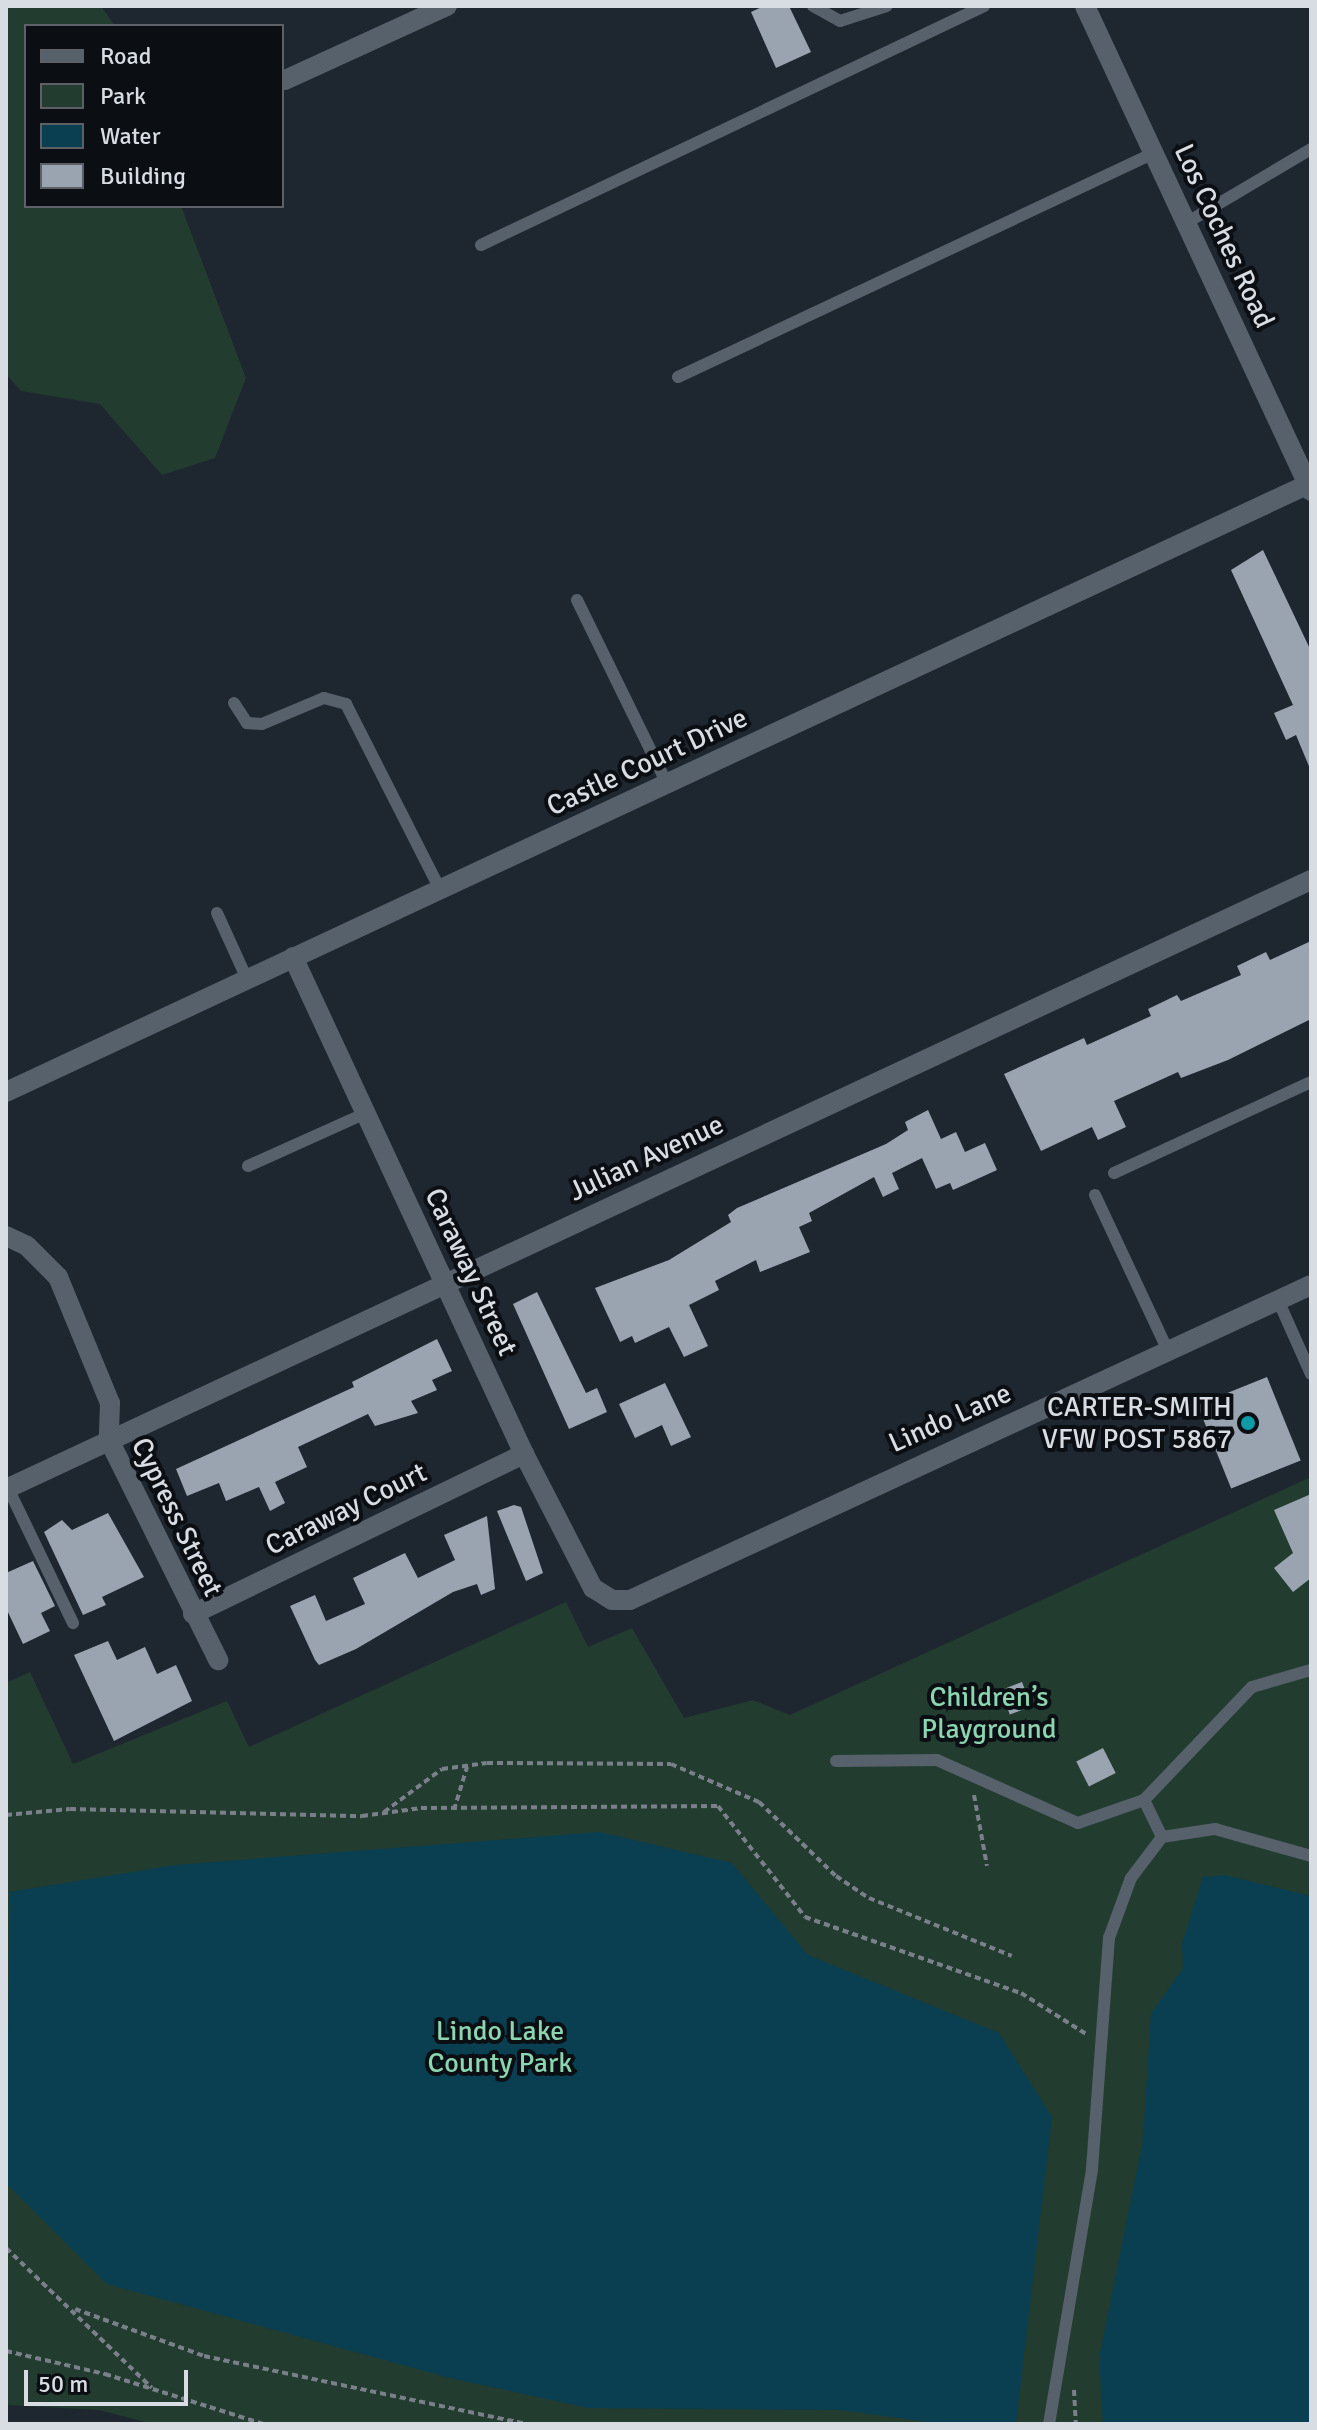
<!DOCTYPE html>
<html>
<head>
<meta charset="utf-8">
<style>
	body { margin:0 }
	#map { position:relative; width:1317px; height:2430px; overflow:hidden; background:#1e2630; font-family:Signika,sans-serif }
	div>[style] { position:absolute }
	.green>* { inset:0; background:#233c30 }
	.water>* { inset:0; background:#093f50 }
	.building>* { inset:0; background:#9aa4b1; transform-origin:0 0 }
	.path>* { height:4px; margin-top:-2px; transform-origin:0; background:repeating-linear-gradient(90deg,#7a8089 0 6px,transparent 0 10px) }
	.lane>* { height:12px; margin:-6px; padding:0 6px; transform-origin:6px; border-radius:6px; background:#57616c }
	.street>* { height:20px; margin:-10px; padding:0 10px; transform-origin:10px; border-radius:10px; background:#57616c }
	.secondary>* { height:20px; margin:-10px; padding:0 10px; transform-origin:10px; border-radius:10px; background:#57616c }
	.dots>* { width:22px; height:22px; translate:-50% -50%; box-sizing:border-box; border:4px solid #0b0f13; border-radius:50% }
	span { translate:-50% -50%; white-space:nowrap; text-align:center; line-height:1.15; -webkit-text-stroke:8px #0b0f13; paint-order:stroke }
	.street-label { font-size:28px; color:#d8dde4 }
	.poi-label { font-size:28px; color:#d8dde4 }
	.right { translate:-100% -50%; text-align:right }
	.park-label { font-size:28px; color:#8bd5b1 }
	.frame { position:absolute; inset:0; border:8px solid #d8dde4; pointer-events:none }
	.legend { position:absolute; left:24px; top:24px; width:260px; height:184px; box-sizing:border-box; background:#0b0f13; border:2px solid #5d6167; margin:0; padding:10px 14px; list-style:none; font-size:24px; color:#d8dde4 }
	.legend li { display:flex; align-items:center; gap:16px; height:40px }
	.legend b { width:40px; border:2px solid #5d6167 }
	.scale { position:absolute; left:24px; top:2370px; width:164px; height:36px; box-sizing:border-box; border:4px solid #d8dde4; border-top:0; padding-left:10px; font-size:24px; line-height:28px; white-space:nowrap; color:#d8dde4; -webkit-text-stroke:6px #0b0f13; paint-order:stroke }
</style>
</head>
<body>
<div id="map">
	<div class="green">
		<i style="clip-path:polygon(6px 6px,101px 6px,115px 26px,26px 26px,26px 206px,181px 206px,246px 378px,215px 458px,162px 475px,100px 404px,21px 391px,6px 374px)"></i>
		<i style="clip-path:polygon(1311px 1477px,1311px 2424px,153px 2424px,99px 2410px,6px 2405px,6px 1683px,30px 1672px,73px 1764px,227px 1701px,249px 1747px,566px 1602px,588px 1647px,632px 1628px,684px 1718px,753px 1700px,790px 1715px)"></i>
	</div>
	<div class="water">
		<i style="clip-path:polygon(600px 1832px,732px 1863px,808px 1955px,999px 2033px,1052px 2117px,1016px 2424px,944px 2424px,840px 2410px,588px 2408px,450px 2378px,107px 2284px,6px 2183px,10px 1892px,175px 1865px)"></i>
		<i style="clip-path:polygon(1225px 1875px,1311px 1896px,1311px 2424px,1103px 2424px,1099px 2359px,1143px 2140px,1151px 2014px,1183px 1968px,1182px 1944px,1203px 1877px)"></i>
	</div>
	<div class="building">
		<i style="clip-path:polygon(764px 6px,789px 6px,811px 52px,776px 68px,751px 12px)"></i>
		<i style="clip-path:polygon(1263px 550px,1311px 651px,1311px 771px,1296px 735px,1286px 740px,1274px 713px,1293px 705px,1231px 570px)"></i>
		<i style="clip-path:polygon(1311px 941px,1311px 1019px,1228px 1060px,1181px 1078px,1178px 1072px,1114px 1101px,1126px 1127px,1098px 1140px,1092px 1127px,1041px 1151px,1004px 1074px,1084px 1038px,1087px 1045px,1151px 1016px,1148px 1009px,1177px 995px,1181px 1001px,1241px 975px,1237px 966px,1266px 952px,1270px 960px)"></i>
		<i style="clip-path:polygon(928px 1110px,941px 1139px,956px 1132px,965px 1152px,985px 1143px,997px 1170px,953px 1190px,950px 1183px,936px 1189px,922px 1158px,892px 1173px,899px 1189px,883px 1197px,874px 1177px,809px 1213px,812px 1221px,799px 1227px,810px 1252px,760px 1272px,756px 1260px,715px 1281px,719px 1290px,689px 1305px,708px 1346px,684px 1357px,669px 1327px,635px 1343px,632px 1336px,620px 1342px,595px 1288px,669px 1260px,731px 1222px,728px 1215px,737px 1208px,886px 1144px,908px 1130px,905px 1122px)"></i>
		<i style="clip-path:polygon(537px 1292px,586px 1393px,597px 1388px,607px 1412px,569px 1429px,513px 1304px)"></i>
		<i style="clip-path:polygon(437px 1339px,452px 1371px,432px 1380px,437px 1390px,411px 1401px,418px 1413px,375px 1426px,368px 1414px,298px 1447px,307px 1467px,275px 1482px,285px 1503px,270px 1511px,259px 1487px,226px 1501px,219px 1483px,187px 1496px,176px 1469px,354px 1387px,352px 1382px)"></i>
		<i style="left:1267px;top:1377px;width:90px;height:75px;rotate:68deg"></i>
		<i style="clip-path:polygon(665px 1383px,691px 1437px,671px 1446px,662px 1425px,635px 1438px,619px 1404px)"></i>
		<i style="clip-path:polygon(1311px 1494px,1311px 1578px,1293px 1592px,1274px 1568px,1293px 1553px,1274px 1510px)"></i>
		<i style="clip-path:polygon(514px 1505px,521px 1507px,543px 1573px,526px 1581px,497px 1511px)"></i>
		<i style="clip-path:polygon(108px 1513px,144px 1577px,102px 1597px,106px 1605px,83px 1615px,44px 1532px,62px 1520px,72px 1530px)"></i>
		<i style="clip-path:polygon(487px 1516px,495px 1589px,481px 1595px,477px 1584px,453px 1592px,356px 1649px,319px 1665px,315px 1660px,290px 1606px,315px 1595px,326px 1621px,365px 1604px,353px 1578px,405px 1553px,418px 1578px,455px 1560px,444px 1535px)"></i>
		<i style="clip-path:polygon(33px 1561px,55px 1606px,41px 1613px,50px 1631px,23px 1644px,6px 1608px,6px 1573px)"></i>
		<i style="clip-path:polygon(108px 1641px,117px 1660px,145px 1647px,157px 1674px,176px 1665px,192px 1701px,114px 1741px,74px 1655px)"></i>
		<i style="left:1022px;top:1682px;width:26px;height:23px;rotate:69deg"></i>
		<i style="left:1103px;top:1748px;width:28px;height:30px;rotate:63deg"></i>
	</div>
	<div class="path">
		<i style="left:974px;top:1795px;width:72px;rotate:79.6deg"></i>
		<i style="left:454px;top:1810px;width:45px;rotate:-73.2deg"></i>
		<i style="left:384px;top:1812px;width:72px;rotate:-36.6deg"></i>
		<i style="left:442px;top:1769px;width:45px;rotate:-7.6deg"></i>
		<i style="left:487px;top:1763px;width:184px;rotate:0.3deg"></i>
		<i style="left:671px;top:1764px;width:96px;rotate:23.4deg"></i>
		<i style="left:759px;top:1802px;width:107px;rotate:43.9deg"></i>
		<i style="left:836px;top:1876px;width:40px;rotate:34deg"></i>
		<i style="left:869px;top:1898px;width:154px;rotate:22.1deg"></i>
		<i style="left:6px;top:1815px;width:64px;rotate:-5.4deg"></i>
		<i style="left:70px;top:1809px;width:292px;rotate:1.4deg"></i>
		<i style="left:362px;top:1816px;width:60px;rotate:-7.7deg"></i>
		<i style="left:421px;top:1808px;width:297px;rotate:-0.4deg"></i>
		<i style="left:718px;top:1806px;width:141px;rotate:51.9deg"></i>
		<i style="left:805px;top:1917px;width:229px;rotate:19.4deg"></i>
		<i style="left:1021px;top:1993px;width:77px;rotate:32.2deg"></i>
		<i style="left:6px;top:2248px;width:202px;rotate:43.8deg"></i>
		<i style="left:75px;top:2309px;width:137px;rotate:20deg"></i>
		<i style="left:204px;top:2356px;width:331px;rotate:11.9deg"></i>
		<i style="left:6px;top:2351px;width:102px;rotate:13.1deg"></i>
		<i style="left:105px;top:2374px;width:167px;rotate:17.5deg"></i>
		<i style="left:1074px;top:2390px;width:34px;rotate:87deg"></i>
	</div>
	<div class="lane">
		<i style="left:813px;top:6px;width:31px;rotate:29deg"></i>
		<i style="left:840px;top:21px;width:49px;rotate:-17.7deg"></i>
		<i style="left:1186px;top:223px;width:145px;rotate:-30.6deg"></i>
		<i style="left:481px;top:245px;width:557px;rotate:-25.41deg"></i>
		<i style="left:678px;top:377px;width:526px;rotate:-25.2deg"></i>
		<i style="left:577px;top:600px;width:205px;rotate:63.9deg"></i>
		<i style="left:234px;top:703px;width:24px;rotate:57deg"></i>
		<i style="left:247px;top:723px;width:15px;rotate:4deg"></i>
		<i style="left:262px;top:724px;width:67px;rotate:-22.8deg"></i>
		<i style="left:324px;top:698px;width:23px;rotate:15deg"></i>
		<i style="left:346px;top:704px;width:208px;rotate:63.1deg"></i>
		<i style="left:217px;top:913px;width:72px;rotate:65.6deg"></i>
		<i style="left:248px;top:1166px;width:129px;rotate:-24.2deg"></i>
		<i style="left:1114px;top:1173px;width:217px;rotate:-24.8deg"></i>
		<i style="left:1095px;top:1195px;width:172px;rotate:64.9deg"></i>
		<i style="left:1278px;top:1300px;width:81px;rotate:66deg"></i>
		<i style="left:8px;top:1488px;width:150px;rotate:64.3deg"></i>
		<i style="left:836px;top:1761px;width:101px;rotate:-0.6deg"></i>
		<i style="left:937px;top:1760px;width:154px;rotate:24.1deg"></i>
		<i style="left:1078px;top:1823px;width:70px;rotate:-19.2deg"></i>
		<i style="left:1162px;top:1837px;width:54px;rotate:-8.6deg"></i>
		<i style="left:1215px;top:1829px;width:100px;rotate:15.7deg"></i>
		<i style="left:1049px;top:2424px;width:259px;rotate:-80.4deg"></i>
		<i style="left:1092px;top:2169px;width:232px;rotate:-85.8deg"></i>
		<i style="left:1109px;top:1938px;width:64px;rotate:-69.9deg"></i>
		<i style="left:1131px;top:1878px;width:51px;rotate:-52.9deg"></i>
		<i style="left:1162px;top:1837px;width:41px;rotate:-115.9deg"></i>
		<i style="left:1144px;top:1800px;width:156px;rotate:-46.3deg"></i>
		<i style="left:1252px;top:1687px;width:61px;rotate:-16.1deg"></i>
	</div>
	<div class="street">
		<i style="left:285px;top:80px;width:178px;rotate:-24.6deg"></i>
		<i style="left:6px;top:1092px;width:1440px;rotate:-25.02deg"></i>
		<i style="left:6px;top:1236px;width:23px;rotate:25deg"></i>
		<i style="left:27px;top:1246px;width:44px;rotate:45deg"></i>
		<i style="left:58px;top:1277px;width:136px;rotate:67.6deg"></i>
		<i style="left:110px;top:1403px;width:37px;rotate:92deg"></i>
		<i style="left:109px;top:1440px;width:246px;rotate:63.6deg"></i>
		<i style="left:193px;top:1614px;width:368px;rotate:-25.8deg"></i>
	</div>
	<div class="secondary">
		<i style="left:1085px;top:6px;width:535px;rotate:65.02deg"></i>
		<i style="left:293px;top:957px;width:548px;rotate:65.07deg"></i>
		<i style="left:524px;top:1454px;width:151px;rotate:62.8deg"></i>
		<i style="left:593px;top:1588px;width:22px;rotate:32deg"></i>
		<i style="left:612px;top:1600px;width:18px"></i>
		<i style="left:630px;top:1600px;width:750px;rotate:-24.82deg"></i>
		<i style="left:6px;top:1489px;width:1440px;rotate:-25.02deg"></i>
	</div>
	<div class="dots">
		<i style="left:1248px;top:1423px;background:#0f9aa8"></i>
	</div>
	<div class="street-label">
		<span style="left:1224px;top:236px;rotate:65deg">Los Coches Road</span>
		<span style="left:647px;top:762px;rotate:-25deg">Castle Court Drive</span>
		<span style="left:646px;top:1158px;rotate:-25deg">Julian Avenue</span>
		<span style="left:471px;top:1272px;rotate:65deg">Caraway Street</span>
		<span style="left:950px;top:1418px;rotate:-24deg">Lindo Lane</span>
		<span style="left:346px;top:1509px;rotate:-26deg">Caraway Court</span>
		<span style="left:177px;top:1517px;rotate:64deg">Cypress Street</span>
	</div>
	<div class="poi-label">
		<span class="right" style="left:1232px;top:1423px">CARTER-SMITH<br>VFW POST 5867</span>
	</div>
	<div class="park-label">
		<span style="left:989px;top:1713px">Children’s<br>Playground</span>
		<span style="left:500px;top:2047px">Lindo Lake<br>County Park</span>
	</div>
	<div class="frame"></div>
	<ul class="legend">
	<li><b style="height:10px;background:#57616c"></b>Road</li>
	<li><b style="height:22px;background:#233c30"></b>Park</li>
	<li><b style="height:22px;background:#093f50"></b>Water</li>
	<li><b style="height:22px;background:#9aa4b1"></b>Building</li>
	</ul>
	<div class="scale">50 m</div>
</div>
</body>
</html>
